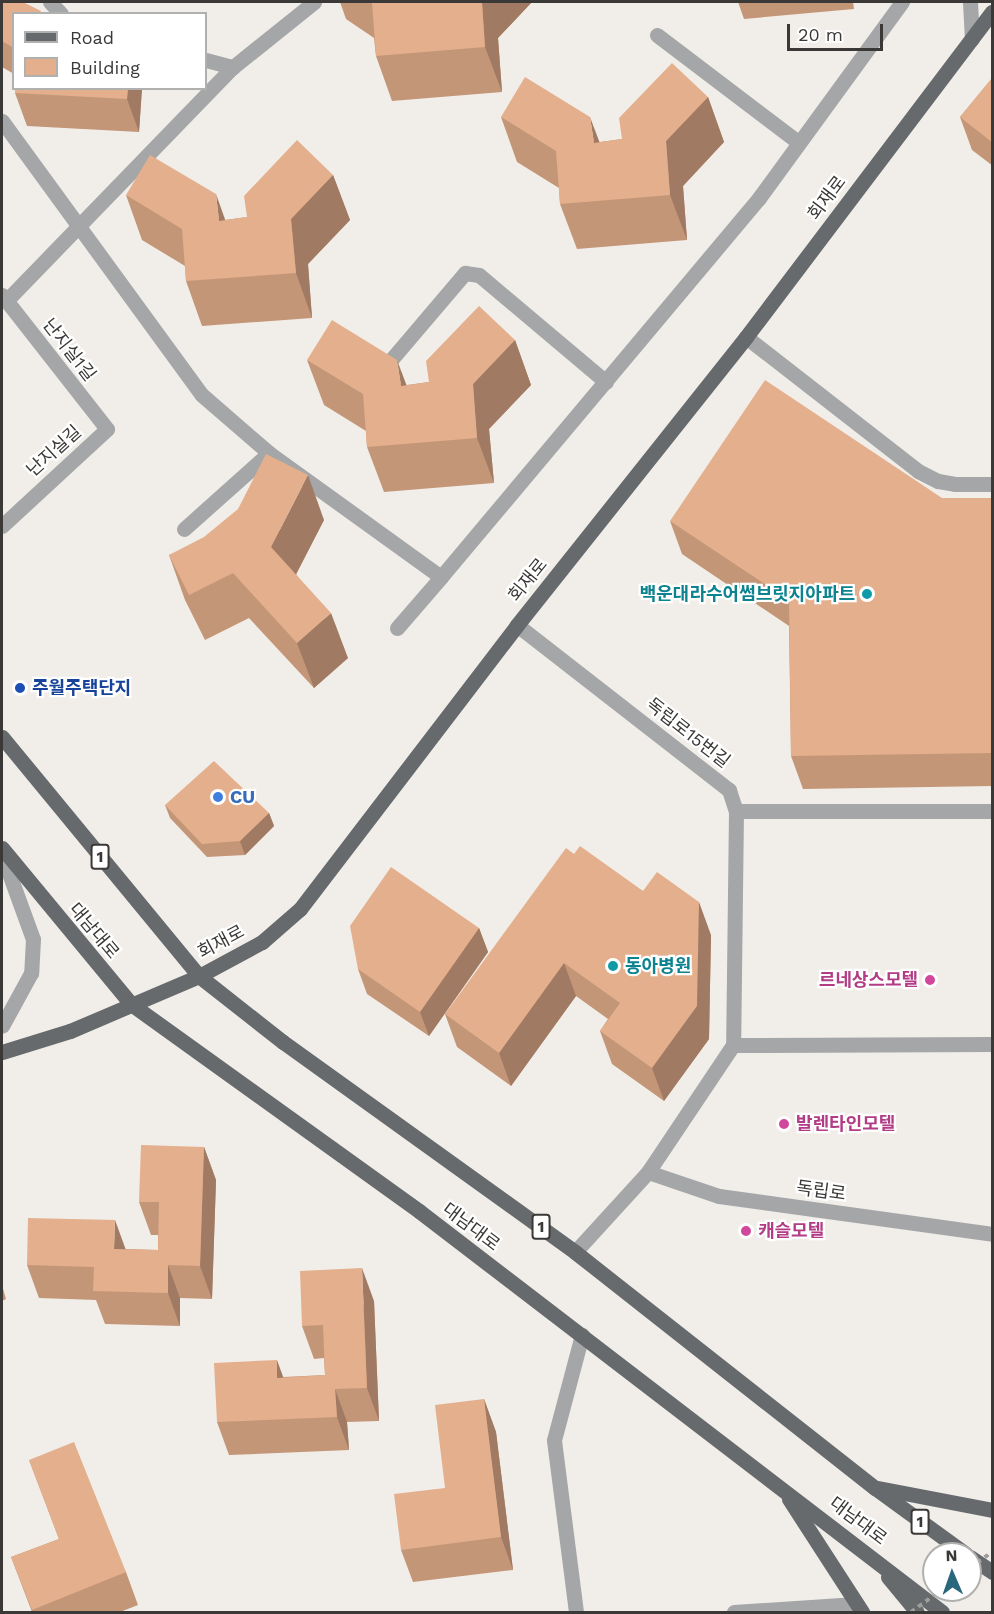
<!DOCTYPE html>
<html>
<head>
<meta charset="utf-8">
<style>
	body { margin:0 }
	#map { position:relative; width:994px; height:1614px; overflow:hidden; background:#f1eee9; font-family:"Work Sans","Noto Sans KR",sans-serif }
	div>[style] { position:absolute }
	.minor>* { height:15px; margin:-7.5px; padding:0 7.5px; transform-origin:7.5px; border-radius:7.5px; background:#a4a6a8 }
	.major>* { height:15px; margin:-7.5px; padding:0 7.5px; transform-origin:7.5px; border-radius:7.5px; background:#666a6d }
	.path-bridge>* { height:4px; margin-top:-2px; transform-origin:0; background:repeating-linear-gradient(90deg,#a09e9a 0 4.5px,transparent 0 9px) }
	.wall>* { inset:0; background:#c49678 }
	.shaded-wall>* { inset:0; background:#a07a62 }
	.building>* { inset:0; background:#e4af8c }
	.dots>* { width:16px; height:16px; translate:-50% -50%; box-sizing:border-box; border:3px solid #fff; border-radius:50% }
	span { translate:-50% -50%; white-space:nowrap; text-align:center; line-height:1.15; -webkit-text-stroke:4.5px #fff; paint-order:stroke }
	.shield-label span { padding:2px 4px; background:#fff; border:2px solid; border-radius:4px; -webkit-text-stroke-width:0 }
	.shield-label { font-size:16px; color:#3a3937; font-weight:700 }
	.street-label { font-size:18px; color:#3a3937 }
	.culture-label { font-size:18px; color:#0d838f; font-weight:700 }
	.right { translate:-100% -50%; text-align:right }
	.left { translate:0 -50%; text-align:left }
	.transit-label { font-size:18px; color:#164399; font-weight:700 }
	.shop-label { font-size:18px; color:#366cbe; font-weight:700 }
	.hotel-label { font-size:18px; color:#b23c85; font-weight:700 }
	.frame { position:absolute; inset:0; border:3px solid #3a3937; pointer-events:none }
	.legend { position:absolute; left:12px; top:12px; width:195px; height:78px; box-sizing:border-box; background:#fff; border:2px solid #b0b0af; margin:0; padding:8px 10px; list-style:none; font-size:18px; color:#3a3937 }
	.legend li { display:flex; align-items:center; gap:12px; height:30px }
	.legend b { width:30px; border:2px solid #b0b0af }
	.north { position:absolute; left:922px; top:1542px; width:60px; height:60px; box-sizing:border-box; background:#fff; border:2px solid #b0b0af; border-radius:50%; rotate:358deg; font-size:16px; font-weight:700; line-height:24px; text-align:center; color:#3a3937 }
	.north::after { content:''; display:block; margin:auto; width:21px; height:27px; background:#28677c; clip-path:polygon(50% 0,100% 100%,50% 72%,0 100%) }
	.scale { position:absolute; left:787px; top:24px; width:96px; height:27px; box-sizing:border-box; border:3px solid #3a3937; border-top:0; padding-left:8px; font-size:18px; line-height:21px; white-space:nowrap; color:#3a3937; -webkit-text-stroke:4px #fff; paint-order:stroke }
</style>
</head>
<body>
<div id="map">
	<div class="minor">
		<i style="left:50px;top:2px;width:16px;rotate:47deg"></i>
		<i style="left:970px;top:2px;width:37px;rotate:87deg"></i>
		<i style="left:657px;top:35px;width:177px;rotate:37.2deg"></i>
		<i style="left:206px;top:60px;width:28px;rotate:15deg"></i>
		<i style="left:2px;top:121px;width:339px;rotate:53.9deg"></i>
		<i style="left:202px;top:395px;width:89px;rotate:40.9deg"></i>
		<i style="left:269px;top:453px;width:212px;rotate:35.8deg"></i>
		<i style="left:441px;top:577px;width:495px;rotate:-50deg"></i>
		<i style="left:759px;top:198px;width:243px;rotate:-53.9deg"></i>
		<i style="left:2px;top:295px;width:170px;rotate:51.9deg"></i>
		<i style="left:107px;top:429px;width:143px;rotate:137.3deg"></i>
		<i style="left:6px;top:301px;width:326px;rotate:-45.9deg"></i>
		<i style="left:233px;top:67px;width:104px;rotate:-38.7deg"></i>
		<i style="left:746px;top:337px;width:218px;rotate:37.9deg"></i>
		<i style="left:918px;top:471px;width:22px;rotate:27deg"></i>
		<i style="left:938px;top:481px;width:17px;rotate:10deg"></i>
		<i style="left:955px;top:484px;width:37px"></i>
		<i style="left:390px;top:361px;width:116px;rotate:-49.6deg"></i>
		<i style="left:465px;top:273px;width:14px;rotate:8deg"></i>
		<i style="left:479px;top:275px;width:166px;rotate:40.1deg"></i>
		<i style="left:184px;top:529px;width:114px;rotate:-41.8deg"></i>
		<i style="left:517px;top:625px;width:269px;rotate:37.9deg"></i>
		<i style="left:729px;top:790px;width:22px;rotate:72deg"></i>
		<i style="left:736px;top:811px;width:234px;rotate:90.7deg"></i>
		<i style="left:733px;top:1045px;width:153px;rotate:123.8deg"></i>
		<i style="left:648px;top:1172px;width:108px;rotate:132.4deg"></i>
		<i style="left:397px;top:628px;width:67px;rotate:-49.2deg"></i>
		<i style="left:736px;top:811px;width:256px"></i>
		<i style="left:2px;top:854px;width:90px;rotate:70deg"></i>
		<i style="left:33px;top:939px;width:34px;rotate:93deg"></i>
		<i style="left:31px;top:973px;width:60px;rotate:118.7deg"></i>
		<i style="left:733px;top:1045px;width:259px;rotate:-0.2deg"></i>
		<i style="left:648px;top:1172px;width:75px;rotate:18.7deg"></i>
		<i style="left:719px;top:1196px;width:276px;rotate:7.9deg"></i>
		<i style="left:576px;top:1612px;width:173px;rotate:-97.3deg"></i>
		<i style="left:554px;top:1440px;width:109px;rotate:-75.1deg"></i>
		<i style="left:734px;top:1612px;width:122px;rotate:-3.8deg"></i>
	</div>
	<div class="major">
		<i style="left:2px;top:737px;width:310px;rotate:50.5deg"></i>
		<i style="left:199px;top:976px;width:107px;rotate:38.2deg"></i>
		<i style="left:283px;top:1042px;width:360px;rotate:35.7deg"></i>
		<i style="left:575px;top:1252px;width:382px;rotate:38.2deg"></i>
		<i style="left:875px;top:1488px;width:112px;rotate:36deg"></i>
		<i style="left:2px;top:848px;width:202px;rotate:50.4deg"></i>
		<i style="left:131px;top:1004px;width:355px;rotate:35.7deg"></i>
		<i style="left:419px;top:1211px;width:659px;rotate:37.48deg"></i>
		<i style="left:2px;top:1052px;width:71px;rotate:-17.2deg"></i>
		<i style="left:70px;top:1031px;width:140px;rotate:-23.1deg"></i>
		<i style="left:199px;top:976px;width:72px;rotate:-28.4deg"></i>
		<i style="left:262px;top:942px;width:50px;rotate:-41deg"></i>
		<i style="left:300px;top:909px;width:357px;rotate:-52.6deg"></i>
		<i style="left:517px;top:625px;width:368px;rotate:-51.5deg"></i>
		<i style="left:746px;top:337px;width:408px;rotate:-52.9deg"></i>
		<i style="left:878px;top:1488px;width:116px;rotate:10.9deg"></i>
		<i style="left:789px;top:1499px;width:135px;rotate:57.1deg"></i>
		<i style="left:970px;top:1557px;width:27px;rotate:34deg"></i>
		<i style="left:888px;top:1577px;width:45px;rotate:50.4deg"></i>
	</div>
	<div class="path-bridge">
		<i style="left:970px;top:1568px;width:27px;rotate:-36deg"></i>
		<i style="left:911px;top:1612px;width:37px;rotate:-36deg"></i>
	</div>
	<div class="wall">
		<i style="clip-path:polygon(2px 2px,14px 14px,14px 74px,2px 67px)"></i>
		<i style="clip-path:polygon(340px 2px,532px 2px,498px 38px,502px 92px,392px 101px,376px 56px,374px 38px,346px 19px)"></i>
		<i style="clip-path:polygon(738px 2px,853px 2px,854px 9px,744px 19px)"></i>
		<i style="clip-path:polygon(993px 77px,993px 166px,972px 150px,960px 117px)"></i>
		<i style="clip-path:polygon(15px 88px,142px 88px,139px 132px,27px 126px,15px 93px)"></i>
		<i style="clip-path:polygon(708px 97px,724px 142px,683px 186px,687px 240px,577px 249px,560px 204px,559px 188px,517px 162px,501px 117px,600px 142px,622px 139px)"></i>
		<i style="clip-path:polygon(333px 175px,350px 220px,308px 264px,312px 318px,202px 326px,186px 281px,185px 266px,142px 240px,126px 195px,225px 220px,247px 217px)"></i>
		<i style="clip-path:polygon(515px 340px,531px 385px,489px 429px,494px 483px,384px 492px,367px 447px,366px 431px,324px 405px,307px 360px,407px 385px,429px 382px)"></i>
		<i style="clip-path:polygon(942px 498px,993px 498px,993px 786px,803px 789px,791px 756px,789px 626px,682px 554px,670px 521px)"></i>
		<i style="clip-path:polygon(324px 520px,296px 574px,348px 658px,314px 688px,249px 618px,205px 640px,185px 600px,169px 555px)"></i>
		<i style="clip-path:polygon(165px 805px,269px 813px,274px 826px,245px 855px,207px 857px,170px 818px)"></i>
		<i style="clip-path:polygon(574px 854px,643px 891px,711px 935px,709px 1039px,664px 1101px,612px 1064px,600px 1031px,608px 1019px,576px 996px,511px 1086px,457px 1047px,445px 1014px)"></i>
		<i style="clip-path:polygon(479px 928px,488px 952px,429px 1036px,367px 994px,358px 969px)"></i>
		<i style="clip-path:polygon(204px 1147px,216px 1180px,212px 1299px,180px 1298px,180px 1326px,105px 1324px,96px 1300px,39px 1298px,27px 1265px,126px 1249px,158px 1250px,158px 1235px,151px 1235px,139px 1202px)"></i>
		<i style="clip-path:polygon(2px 1285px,6px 1299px,2px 1301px)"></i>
		<i style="clip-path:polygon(374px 1301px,379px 1421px,347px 1422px,349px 1450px,229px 1455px,217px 1422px,283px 1377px,325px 1375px,324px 1358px,314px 1359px,302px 1326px)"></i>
		<i style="clip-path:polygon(484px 1399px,496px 1432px,513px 1570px,413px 1582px,401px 1550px,445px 1488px)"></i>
		<i style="clip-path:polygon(29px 1460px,126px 1572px,138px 1605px,120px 1612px,32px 1612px,11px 1557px,59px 1539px)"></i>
	</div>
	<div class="shaded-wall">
		<i style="clip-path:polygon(482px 2px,532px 2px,498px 38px,502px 92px,485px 47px)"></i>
		<i style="clip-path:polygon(128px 88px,142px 88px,139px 132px,127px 99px)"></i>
		<i style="clip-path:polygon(708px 97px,724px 142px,683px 186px,687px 240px,670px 195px,666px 141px)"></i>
		<i style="clip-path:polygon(590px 117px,607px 162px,594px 143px)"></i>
		<i style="clip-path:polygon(333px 175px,350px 220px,308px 264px,312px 318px,296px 273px,291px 219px)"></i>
		<i style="clip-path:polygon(216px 194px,232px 239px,219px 221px)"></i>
		<i style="clip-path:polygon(515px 340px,531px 385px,489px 429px,494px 483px,477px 438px,473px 384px)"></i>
		<i style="clip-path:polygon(397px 360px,414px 405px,401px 386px)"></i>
		<i style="clip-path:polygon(308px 475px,324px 520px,287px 592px,271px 547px)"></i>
		<i style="clip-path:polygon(331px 613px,348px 658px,314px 688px,297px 643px)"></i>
		<i style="clip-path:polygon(269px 813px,274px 826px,245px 855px,240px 841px)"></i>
		<i style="clip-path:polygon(699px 902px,711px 935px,709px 1039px,664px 1101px,652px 1068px)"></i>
		<i style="clip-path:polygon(479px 928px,488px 952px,429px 1036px,420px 1012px)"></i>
		<i style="clip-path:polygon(564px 963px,576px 996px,511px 1086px,499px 1053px)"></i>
		<i style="clip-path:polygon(204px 1147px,216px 1180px,212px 1299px,200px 1266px)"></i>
		<i style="clip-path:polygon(115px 1220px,127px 1253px,114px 1249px)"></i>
		<i style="clip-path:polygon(168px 1265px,180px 1298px,180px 1326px,168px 1293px)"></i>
		<i style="clip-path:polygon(362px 1268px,374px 1301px,379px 1421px,367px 1388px)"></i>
		<i style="clip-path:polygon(277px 1360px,289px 1393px,277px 1378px)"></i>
		<i style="clip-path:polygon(335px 1389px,347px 1422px,349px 1450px,337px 1417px)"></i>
		<i style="clip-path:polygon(484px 1399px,496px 1432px,513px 1570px,501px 1537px)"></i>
	</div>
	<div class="building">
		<i style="clip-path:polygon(2px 2px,23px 2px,41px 11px,40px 14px,14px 14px,14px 48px,2px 41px)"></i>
		<i style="clip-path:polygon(370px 2px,482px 2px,485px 47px,376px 56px,372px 3px)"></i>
		<i style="clip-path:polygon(672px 63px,708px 97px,666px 141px,670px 195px,560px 204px,556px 151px,501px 117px,525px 77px,590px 117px,594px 143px,622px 139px,619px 118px)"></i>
		<i style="clip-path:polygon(993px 77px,993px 143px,960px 117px)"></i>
		<i style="clip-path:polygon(15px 88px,128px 88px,127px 99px,15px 93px)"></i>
		<i style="clip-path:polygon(297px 140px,333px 175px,291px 219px,296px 273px,186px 281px,182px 229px,126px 195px,150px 155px,216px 194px,219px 221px,247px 217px,244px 196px)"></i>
		<i style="clip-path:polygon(479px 306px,515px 340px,473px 384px,477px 438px,367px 447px,363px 394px,307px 360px,332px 320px,397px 360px,401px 386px,429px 382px,426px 361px)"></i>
		<i style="clip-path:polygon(765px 380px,942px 498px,993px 498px,993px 753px,791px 756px,789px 600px,670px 521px)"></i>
		<i style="clip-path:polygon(266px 454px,308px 475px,271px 547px,331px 613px,297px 643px,233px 573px,189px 595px,169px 555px,204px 537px,238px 509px)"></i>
		<i style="clip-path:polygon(214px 761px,269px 813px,240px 841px,202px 844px,165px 805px)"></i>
		<i style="clip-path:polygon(580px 846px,643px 891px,657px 872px,699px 902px,697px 1006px,652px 1068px,600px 1031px,620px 1003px,564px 963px,499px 1053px,445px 1014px,566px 848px,574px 854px)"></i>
		<i style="clip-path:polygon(391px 867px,479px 928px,420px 1012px,358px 969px,350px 926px)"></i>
		<i style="clip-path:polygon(141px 1145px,204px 1147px,200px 1266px,168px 1265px,168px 1293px,93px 1291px,94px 1267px,27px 1265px,28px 1218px,115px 1220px,114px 1249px,158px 1250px,159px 1202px,139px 1202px)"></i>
		<i style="clip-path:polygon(362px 1268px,367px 1388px,335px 1389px,337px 1417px,217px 1422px,214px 1363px,277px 1360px,277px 1378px,325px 1375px,323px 1325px,302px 1326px,300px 1271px)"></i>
		<i style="clip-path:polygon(484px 1399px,501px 1537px,401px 1550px,394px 1494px,445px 1488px,435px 1405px)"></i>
		<i style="clip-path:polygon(74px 1442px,126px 1572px,32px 1610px,11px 1557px,59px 1539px,29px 1460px)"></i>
	</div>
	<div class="dots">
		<i style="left:867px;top:594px;background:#0f9aa8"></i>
		<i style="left:20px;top:688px;background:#1a4fb4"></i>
		<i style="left:218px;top:797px;background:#3f7fe0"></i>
		<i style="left:613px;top:966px;background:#0f9aa8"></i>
		<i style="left:930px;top:980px;background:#d1479c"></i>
		<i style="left:784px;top:1124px;background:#d1479c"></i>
		<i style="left:746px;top:1231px;background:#d1479c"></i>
	</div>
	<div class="shield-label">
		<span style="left:100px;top:857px">1</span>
		<span style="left:541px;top:1227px">1</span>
		<span style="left:920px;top:1522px">1</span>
	</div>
	<div class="street-label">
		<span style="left:827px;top:198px;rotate:-53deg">회재로</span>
		<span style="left:69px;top:350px;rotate:52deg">난지실1길</span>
		<span style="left:54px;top:451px;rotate:-42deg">난지실길</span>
		<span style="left:528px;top:580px;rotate:-51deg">회재로</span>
		<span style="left:688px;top:733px;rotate:38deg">독립로15번길</span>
		<span style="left:94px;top:931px;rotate:50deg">대남대로</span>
		<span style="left:221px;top:942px;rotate:-28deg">회재로</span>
		<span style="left:821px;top:1191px;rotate:8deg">독립로</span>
		<span style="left:471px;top:1227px;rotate:37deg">대남대로</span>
		<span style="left:858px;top:1521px;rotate:37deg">대남대로</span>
	</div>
	<div class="culture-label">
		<span class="right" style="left:855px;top:594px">백운대라수어썸브릿지아파트</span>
		<span class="left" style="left:625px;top:966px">동아병원</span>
	</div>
	<div class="transit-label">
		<span class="left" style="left:32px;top:688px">주월주택단지</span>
	</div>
	<div class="shop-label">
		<span class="left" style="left:230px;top:797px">CU</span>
	</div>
	<div class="hotel-label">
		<span class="right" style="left:918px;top:980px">르네상스모텔</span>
		<span class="left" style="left:796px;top:1124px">발렌타인모텔</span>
		<span class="left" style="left:758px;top:1231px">캐슬모텔</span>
	</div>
	<div class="frame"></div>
	<ul class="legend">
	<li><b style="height:8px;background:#666a6d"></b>Road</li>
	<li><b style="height:16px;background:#e4af8c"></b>Building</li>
	</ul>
	<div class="north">N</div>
	<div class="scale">20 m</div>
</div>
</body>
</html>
